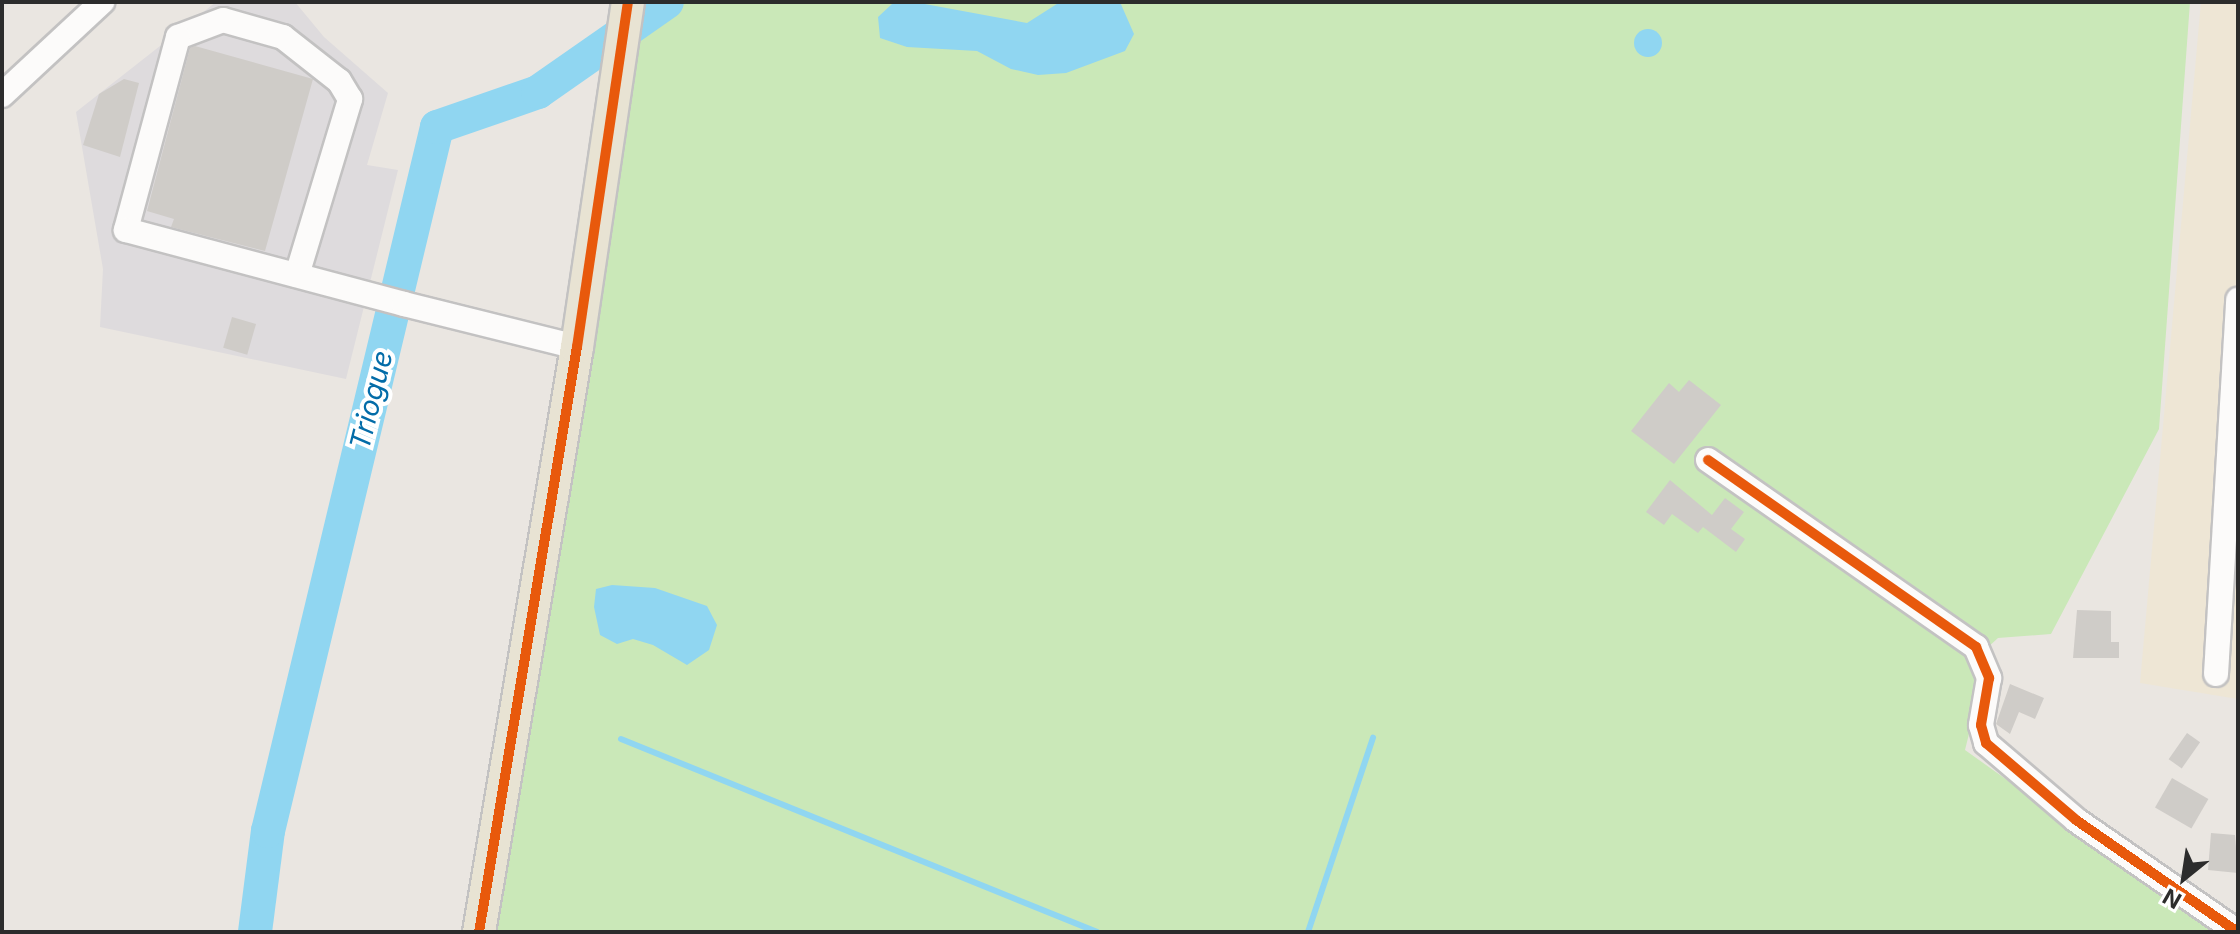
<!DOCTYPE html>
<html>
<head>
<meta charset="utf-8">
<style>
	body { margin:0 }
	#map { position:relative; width:2240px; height:934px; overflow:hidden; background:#eae6e1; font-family:Inter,sans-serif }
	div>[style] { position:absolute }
	.industrial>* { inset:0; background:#dedbdd }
	.education>* { inset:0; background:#eee6d5 }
	.green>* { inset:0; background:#cae8b8 }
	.water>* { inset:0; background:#90d6f1 }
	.round { border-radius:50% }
	.stream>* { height:6px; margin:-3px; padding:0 3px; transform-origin:3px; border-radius:3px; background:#90d6f1 }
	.river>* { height:34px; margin:-17px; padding:0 17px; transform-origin:17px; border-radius:17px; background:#90d6f1 }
	.building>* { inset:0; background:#cfccc8; transform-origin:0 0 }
	.roads { filter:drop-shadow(2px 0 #c3c2c2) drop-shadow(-2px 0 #c3c2c2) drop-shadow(0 2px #c3c2c2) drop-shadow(0 -2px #c3c2c2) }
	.minor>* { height:24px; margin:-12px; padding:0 12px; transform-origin:12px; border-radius:12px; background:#fcfbfa }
	.major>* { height:32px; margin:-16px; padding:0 16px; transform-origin:16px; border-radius:16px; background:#e8e3d3 }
	.cycleway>* { height:10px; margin:-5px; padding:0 5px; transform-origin:5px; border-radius:5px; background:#e8590c }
	span { translate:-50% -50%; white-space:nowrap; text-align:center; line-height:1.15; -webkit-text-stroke:8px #fff; paint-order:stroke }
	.water-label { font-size:28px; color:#036ca8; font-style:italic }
	.frame { position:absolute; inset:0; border:4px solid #2c2c2c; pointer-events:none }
	.north { position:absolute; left:2144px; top:838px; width:80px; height:80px; -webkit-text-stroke:6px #fff; paint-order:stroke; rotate:210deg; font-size:22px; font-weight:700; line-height:32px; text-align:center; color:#2c2c2c }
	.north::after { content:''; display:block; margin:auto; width:28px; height:36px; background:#2c2c2c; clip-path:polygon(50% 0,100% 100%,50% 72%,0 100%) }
</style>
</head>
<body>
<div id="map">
	<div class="industrial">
		<i style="clip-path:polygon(216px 2px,295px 2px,324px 37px,388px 93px,367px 165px,398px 170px,346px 379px,100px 327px,103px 269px,76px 112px)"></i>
	</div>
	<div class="education">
		<i style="clip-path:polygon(2201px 2px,2238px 2px,2238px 699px,2140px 683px)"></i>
	</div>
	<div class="green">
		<i style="clip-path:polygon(689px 2px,2190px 2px,2159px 429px,2051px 634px,1998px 638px,1974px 660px,1979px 694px,1965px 750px,2220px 932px,485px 932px,639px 36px,643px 20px)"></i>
	</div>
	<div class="water">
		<i style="clip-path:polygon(914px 2px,1027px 23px,1060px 2px,1120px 2px,1134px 34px,1125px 51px,1066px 73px,1038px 75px,1011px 69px,977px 51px,907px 47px,880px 38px,878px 17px,892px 4px)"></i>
		<i class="round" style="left:1634px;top:29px;width:28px;height:28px"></i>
		<i style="clip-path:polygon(612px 585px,655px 588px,707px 606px,717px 625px,709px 650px,687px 665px,653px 645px,633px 639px,617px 644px,600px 635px,594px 607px,596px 589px)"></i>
	</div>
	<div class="stream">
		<i style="left:621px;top:739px;width:514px;rotate:22.07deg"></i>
		<i style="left:1308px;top:932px;width:205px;rotate:-71.5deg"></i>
	</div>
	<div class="river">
		<i style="left:255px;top:932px;width:102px;rotate:-82.7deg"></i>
		<i style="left:268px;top:831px;width:724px;rotate:-76.5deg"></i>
		<i style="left:437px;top:127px;width:107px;rotate:-19.1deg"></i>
		<i style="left:538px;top:92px;width:157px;rotate:-34.9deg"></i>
	</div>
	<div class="building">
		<i style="clip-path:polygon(195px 46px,313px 79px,265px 251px,171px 227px,174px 219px,147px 211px,190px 48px)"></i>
		<i style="clip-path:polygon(124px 79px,139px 83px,120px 157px,83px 145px,99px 94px)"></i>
		<i style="left:232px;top:317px;width:25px;height:32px;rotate:16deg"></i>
		<i style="clip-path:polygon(1689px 380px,1721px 405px,1674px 464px,1631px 431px,1669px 383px,1679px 392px)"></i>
		<i style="clip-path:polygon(1670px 480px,1712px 515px,1725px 498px,1744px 512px,1731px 529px,1745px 539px,1736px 552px,1703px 527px,1698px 533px,1672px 514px,1664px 525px,1646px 512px)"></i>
		<i style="clip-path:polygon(2077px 610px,2111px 611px,2111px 642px,2119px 642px,2119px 658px,2073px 658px)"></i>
		<i style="clip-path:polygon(2010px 684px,2044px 698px,2035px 719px,2019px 712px,2010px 734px,1996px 724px)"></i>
		<i style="left:2187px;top:733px;width:16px;height:32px;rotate:35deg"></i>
		<i style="left:2172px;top:778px;width:42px;height:34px;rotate:30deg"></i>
		<i style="clip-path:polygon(2211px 833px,2235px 835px,2238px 873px,2208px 870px)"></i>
	</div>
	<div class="roads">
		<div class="minor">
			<i style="left:2px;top:95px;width:137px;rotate:-42.9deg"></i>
			<i style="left:297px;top:275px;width:184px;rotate:-73.2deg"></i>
			<i style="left:350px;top:99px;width:21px;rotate:-121deg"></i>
			<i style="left:339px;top:81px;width:71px;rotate:-141.8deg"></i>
			<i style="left:283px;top:37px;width:62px;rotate:-164.2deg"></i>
			<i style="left:223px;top:20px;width:48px;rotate:159.3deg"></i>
			<i style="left:178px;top:37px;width:200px;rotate:105.1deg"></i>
			<i style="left:126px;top:230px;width:288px;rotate:14.9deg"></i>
			<i style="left:404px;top:304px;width:178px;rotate:14deg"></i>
			<i style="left:1708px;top:460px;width:327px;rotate:34.9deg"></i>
			<i style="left:1976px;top:647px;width:34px;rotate:67deg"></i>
			<i style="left:1989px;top:678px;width:48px;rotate:99.7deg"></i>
			<i style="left:1981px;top:725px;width:19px;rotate:74deg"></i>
			<i style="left:1986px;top:743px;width:118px;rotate:40.5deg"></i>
			<i style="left:2076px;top:820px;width:197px;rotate:34.7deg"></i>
			<i style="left:2216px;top:674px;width:375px;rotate:-86.6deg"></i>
		</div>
		<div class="major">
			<i style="left:479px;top:932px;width:593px;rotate:-80.49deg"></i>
			<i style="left:577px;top:347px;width:349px;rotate:-81.6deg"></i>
		</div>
	</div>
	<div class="cycleway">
		<i style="left:1708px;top:460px;width:327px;rotate:34.9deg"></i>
		<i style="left:1976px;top:647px;width:34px;rotate:67deg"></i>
		<i style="left:1989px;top:678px;width:48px;rotate:99.7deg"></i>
		<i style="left:1981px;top:725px;width:19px;rotate:74deg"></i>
		<i style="left:1986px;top:743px;width:118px;rotate:40.5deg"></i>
		<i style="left:2076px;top:820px;width:197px;rotate:34.7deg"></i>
		<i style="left:479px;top:932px;width:593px;rotate:-80.49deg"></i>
		<i style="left:577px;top:347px;width:349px;rotate:-81.6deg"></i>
	</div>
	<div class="water-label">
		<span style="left:371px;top:400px;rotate:-76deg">Triogue</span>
	</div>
	<div class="frame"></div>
	<div class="north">N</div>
</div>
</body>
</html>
